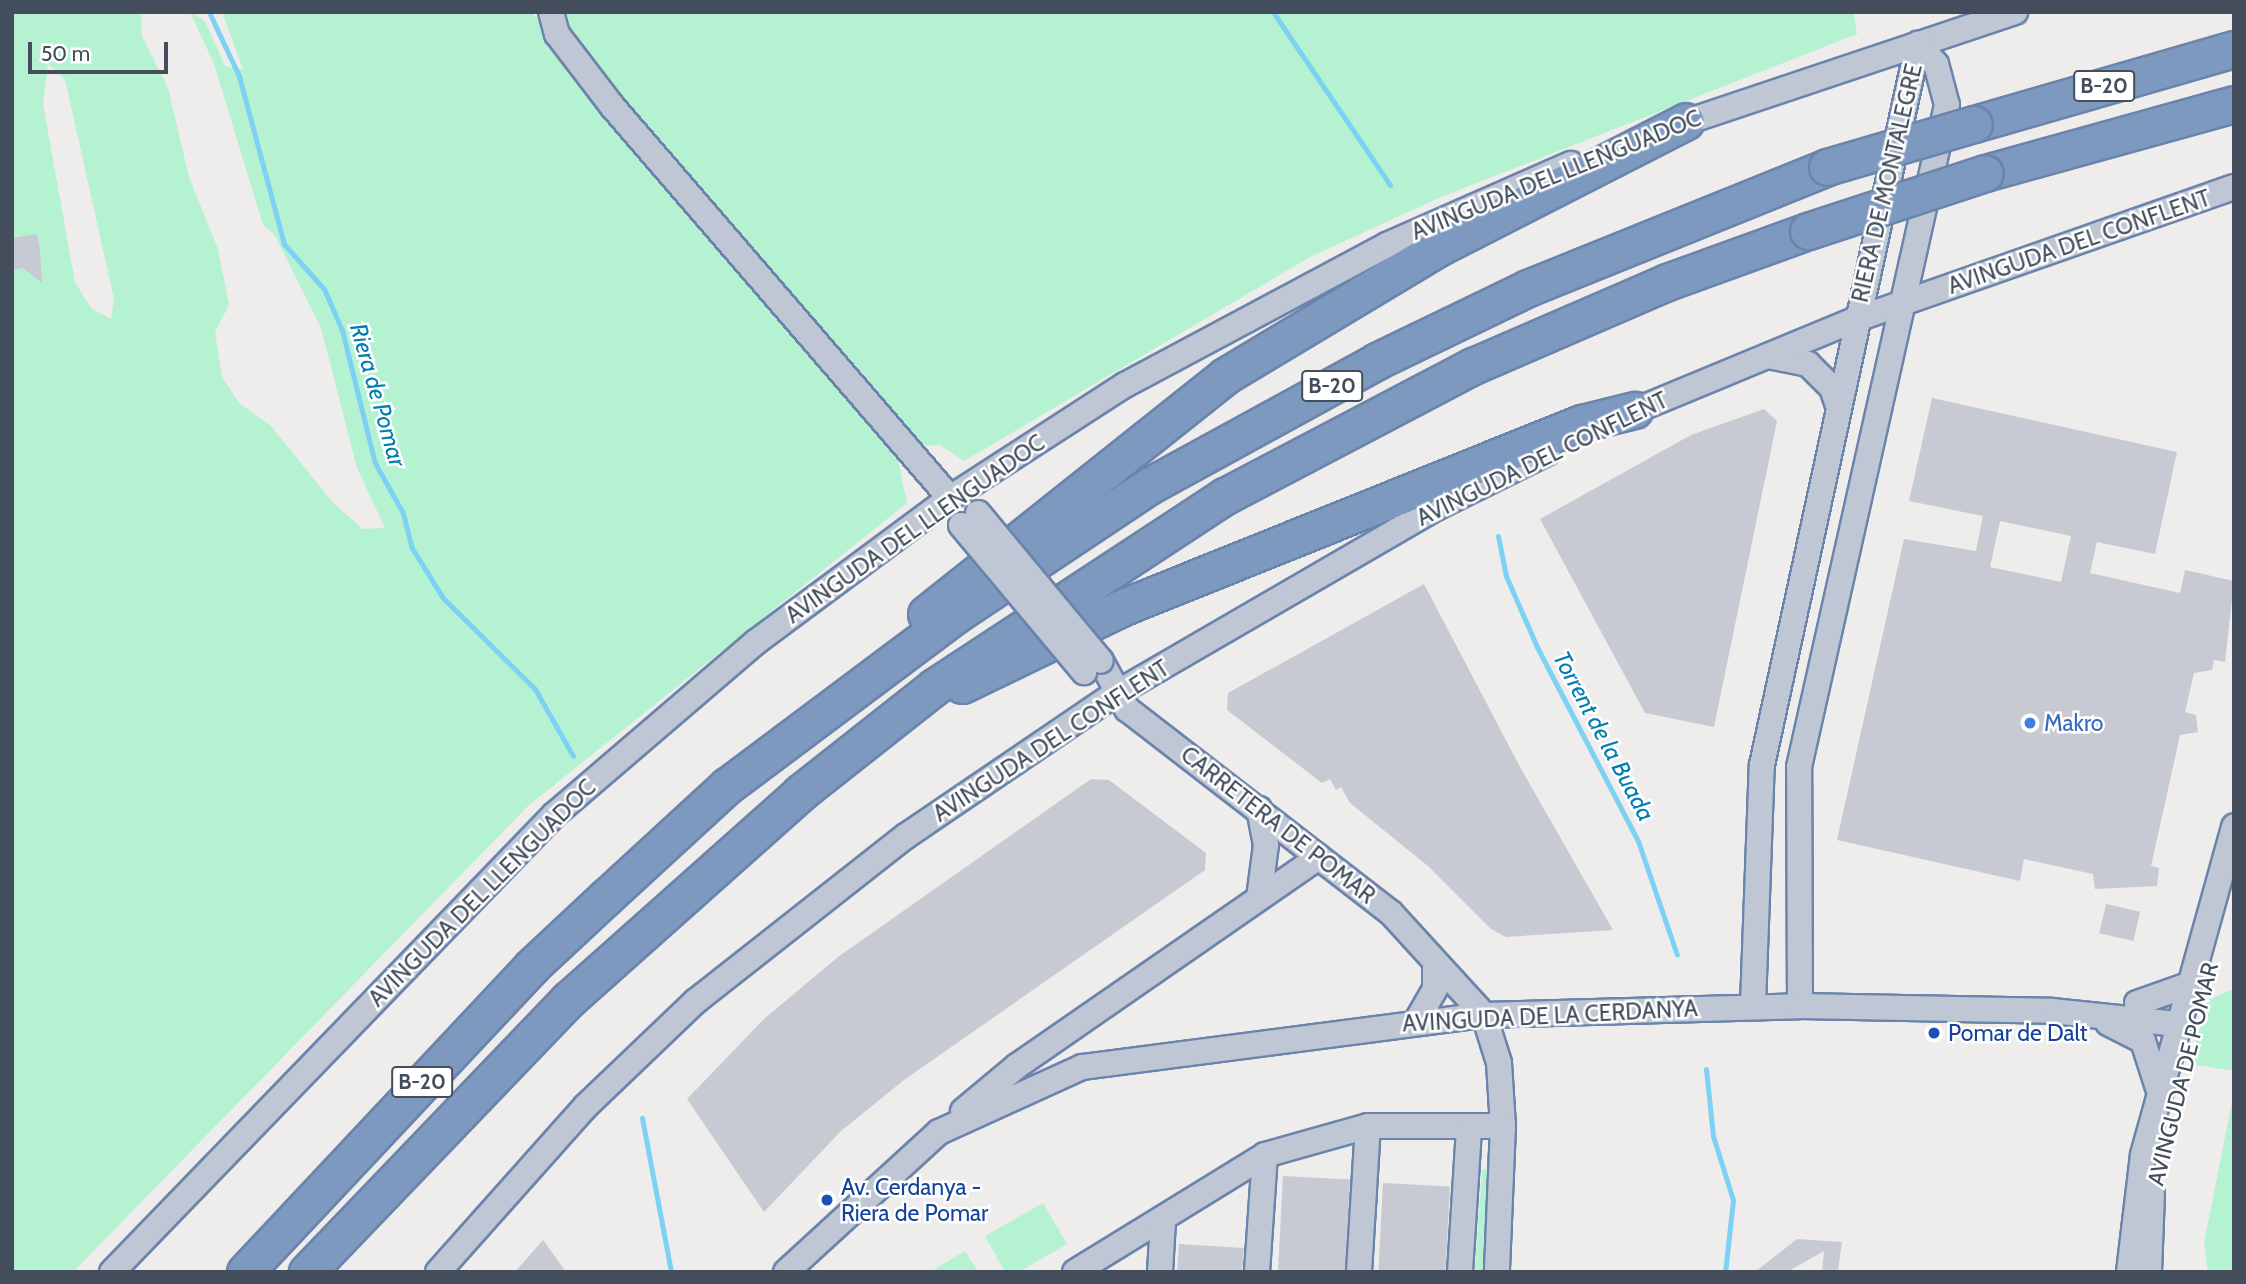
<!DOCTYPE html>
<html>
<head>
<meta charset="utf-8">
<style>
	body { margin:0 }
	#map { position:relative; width:2246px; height:1284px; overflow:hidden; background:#efecec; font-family:Cabin,sans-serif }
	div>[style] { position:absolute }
	.green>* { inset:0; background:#b5f2d2 }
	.stream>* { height:5px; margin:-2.5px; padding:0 2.5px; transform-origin:2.5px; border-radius:2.5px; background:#7dd1f3 }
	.building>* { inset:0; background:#c7cad3; transform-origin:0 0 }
	.roads { filter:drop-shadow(2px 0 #6a84ac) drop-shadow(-2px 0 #6a84ac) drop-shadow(0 2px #6a84ac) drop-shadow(0 -2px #6a84ac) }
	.minor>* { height:24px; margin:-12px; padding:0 12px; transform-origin:12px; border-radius:12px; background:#bec7d3 }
	.highway>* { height:35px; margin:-17.5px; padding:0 17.5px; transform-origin:17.5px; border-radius:17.5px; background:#7e99c0 }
	.bridges { filter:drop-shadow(2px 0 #6a84ac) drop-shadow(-2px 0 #6a84ac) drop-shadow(0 2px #6a84ac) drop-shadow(0 -2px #6a84ac) }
	.minor-bridge>* { height:24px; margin:-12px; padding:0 12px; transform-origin:12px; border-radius:12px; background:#bec7d3 }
	.highway-bridge>* { height:35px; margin:-17.5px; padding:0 17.5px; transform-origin:17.5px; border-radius:17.5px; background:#7e99c0 }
	.dots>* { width:19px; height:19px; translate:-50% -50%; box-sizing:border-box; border:4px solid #fff; border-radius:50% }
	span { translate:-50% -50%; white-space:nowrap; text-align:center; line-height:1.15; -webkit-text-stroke:5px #fff; paint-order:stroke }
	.shield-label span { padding:2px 5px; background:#fff; border:2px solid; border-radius:5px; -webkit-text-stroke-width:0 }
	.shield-label { font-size:21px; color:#434d5b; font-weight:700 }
	.street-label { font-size:23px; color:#434d5b }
	.shop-label { font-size:23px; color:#366cbe }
	.left { translate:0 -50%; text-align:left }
	.transit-label { font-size:23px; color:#164399 }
	.water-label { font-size:24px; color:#007db1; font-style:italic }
	.frame { position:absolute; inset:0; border:14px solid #434d5b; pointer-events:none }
	.scale { position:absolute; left:28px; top:42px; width:140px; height:32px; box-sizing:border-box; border:4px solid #434d5b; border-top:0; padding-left:9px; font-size:21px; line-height:24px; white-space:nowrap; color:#434d5b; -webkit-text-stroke:5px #fff; paint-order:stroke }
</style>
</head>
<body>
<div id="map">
	<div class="green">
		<i style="clip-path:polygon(evenodd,12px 12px,141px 12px,142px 36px,168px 88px,189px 177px,218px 249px,229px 305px,215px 332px,222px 377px,239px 403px,271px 426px,334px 504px,363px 529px,385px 528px,357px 468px,321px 328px,274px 234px,263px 225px,214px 64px,190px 12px,205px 21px,225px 66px,243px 69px,222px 12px,532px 12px,689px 213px,897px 455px,907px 503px,529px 805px,73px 1272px,12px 1272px,12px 12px,48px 64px,65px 79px,114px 299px,111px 319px,91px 308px,75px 282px,43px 104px,48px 64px)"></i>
		<i style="clip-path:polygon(564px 12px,1854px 12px,1857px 34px,1441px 197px,1310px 257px,964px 461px,940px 445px,921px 446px,572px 42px)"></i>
		<i style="clip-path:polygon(2234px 989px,2234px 1071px,2190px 1064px,2207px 1000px)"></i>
		<i style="clip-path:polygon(2234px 1092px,2234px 1272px,2208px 1272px,2204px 1243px)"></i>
		<i style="clip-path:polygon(1487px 1169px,1485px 1272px,1475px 1272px,1482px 1170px)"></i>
		<i style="clip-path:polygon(1043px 1203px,1067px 1244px,1019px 1272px,1005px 1272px,985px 1236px)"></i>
		<i style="clip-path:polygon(965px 1251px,978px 1272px,930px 1272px)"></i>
	</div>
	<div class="stream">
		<i style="left:209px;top:12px;width:71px;rotate:64.9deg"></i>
		<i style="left:239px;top:76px;width:174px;rotate:75deg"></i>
		<i style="left:284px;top:244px;width:60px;rotate:48.4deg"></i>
		<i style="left:324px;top:289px;width:45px;rotate:66.3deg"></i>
		<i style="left:342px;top:330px;width:137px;rotate:76.1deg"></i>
		<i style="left:375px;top:463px;width:57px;rotate:60.8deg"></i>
		<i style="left:403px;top:513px;width:36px;rotate:76deg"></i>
		<i style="left:412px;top:548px;width:59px;rotate:58.2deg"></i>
		<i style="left:443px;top:598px;width:129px;rotate:44.7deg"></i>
		<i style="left:535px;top:689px;width:77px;rotate:60.4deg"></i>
		<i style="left:1273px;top:12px;width:209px;rotate:55.9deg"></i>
		<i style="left:1498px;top:536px;width:41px;rotate:78.7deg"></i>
		<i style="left:1506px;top:576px;width:77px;rotate:66.4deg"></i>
		<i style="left:1537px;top:647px;width:219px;rotate:62.5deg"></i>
		<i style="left:1638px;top:841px;width:120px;rotate:71.1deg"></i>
		<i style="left:1706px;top:1069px;width:67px;rotate:84deg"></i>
		<i style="left:1713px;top:1136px;width:67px;rotate:72.6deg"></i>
		<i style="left:1733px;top:1200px;width:72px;rotate:96.3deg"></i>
		<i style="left:642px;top:1118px;width:157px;rotate:79.3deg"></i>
	</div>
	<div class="building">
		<i style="clip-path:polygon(37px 234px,40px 249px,42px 283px,23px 268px,12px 270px,12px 238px)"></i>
		<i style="clip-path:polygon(evenodd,1932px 398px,2177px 452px,2155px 554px,2097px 542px,2090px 573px,2180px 593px,2185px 570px,2234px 581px,2225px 662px,2214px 660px,2212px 670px,2194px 673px,2185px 712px,2196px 715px,2198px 732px,2180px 735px,2151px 866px,2159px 868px,2157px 886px,2095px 889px,2093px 874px,2024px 859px,2020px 881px,1837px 840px,1904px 539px,1976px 551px,1983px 516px,1909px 501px,1932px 398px,2000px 521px,2071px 536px,2061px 582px,1990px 567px,2000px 521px)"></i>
		<i style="clip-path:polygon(1764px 409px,1777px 421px,1714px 727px,1645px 713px,1540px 519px,1691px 435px)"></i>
		<i style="clip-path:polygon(1424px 584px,1520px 767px,1613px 930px,1506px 937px,1491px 929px,1428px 866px,1350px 803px,1341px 787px,1336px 790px,1330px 779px,1322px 783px,1227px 710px,1228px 693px)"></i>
		<i style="clip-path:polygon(1091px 779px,1109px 780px,1206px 853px,1205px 870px,904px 1080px,841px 1131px,764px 1212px,687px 1099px,764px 1019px,838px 957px)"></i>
		<i style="left:2106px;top:904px;width:35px;height:30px;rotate:13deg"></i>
		<i style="left:1283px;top:1176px;width:67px;height:96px;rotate:3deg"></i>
		<i style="left:1383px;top:1183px;width:67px;height:89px;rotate:3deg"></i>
		<i style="clip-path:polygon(1797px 1239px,1842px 1242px,1838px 1272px,1822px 1272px,1824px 1251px,1787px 1272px,1755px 1272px)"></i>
		<i style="clip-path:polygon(543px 1240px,566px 1272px,515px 1272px)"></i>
		<i style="clip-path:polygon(1179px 1244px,1244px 1248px,1242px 1272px,1177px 1272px)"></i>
	</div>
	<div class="roads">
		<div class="minor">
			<i style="left:551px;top:12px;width:23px;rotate:75deg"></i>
			<i style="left:557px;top:34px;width:91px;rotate:52.6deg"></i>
			<i style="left:612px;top:106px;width:518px;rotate:49.23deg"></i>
			<i style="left:1671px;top:127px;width:363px;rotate:-18.5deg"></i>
			<i style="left:1768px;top:356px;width:41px;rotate:11.3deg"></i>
			<i style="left:1808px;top:364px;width:34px;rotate:45deg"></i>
			<i style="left:1832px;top:388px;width:21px;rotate:71deg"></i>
			<i style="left:1620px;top:417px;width:256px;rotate:-22.5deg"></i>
			<i style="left:1857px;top:319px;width:399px;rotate:-19.3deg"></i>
			<i style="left:1101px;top:661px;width:55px;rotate:61.6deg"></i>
			<i style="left:1127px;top:709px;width:334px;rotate:37.7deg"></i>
			<i style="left:1391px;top:913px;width:138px;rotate:47.6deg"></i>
			<i style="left:1484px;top:1015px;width:50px;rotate:72.6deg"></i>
			<i style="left:1499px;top:1063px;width:63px;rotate:86.4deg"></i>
			<i style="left:1503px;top:1126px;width:146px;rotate:92.4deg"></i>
			<i style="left:1259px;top:898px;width:53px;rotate:-82.5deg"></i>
			<i style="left:1266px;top:845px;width:37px;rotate:-101deg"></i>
			<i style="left:2137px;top:1003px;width:54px;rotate:-19.4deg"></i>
			<i style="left:1753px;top:1005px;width:240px;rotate:-87.9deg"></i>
			<i style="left:1762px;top:765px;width:738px;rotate:-77.79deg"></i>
			<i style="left:1800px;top:1006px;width:239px;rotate:-90.2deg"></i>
			<i style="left:1799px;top:767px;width:678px;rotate:-77.4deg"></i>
			<i style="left:1947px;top:105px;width:42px;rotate:-105deg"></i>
			<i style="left:1936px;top:64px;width:27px;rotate:-132deg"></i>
			<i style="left:1416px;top:1022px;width:38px;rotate:-60deg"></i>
			<i style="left:1435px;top:989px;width:27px;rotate:-90deg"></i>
			<i style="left:2108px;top:1023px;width:39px;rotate:27deg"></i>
			<i style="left:2143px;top:1041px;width:49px;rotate:72.3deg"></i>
			<i style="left:963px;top:1111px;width:70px;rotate:-39.8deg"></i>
			<i style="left:1017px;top:1066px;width:367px;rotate:-34.7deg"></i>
			<i style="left:112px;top:1272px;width:636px;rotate:-45.96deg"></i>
			<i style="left:554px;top:815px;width:266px;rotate:-40.6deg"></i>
			<i style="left:756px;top:642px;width:242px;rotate:-36.6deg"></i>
			<i style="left:950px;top:498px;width:208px;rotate:-32.9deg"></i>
			<i style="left:1125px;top:385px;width:297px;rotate:-28.1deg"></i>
			<i style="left:1387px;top:245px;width:201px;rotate:-23.8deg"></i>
			<i style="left:438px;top:1272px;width:222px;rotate:-48.3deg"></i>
			<i style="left:586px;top:1106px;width:152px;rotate:-43.7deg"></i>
			<i style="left:696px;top:1001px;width:267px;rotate:-38.2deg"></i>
			<i style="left:906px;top:836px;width:253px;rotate:-34.2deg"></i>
			<i style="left:1115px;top:694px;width:371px;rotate:-30.1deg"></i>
			<i style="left:1436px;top:508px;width:124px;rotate:-26.4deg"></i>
			<i style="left:786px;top:1272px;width:207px;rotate:-42.5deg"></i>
			<i style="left:939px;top:1132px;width:157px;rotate:-24.4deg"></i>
			<i style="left:1082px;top:1067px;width:405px;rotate:-7.4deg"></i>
			<i style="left:1484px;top:1015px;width:316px;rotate:-1.6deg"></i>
			<i style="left:1800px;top:1006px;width:252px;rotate:1.1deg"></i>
			<i style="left:2052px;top:1011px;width:126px;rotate:5.9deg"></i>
			<i style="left:1075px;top:1272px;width:223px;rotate:-31.6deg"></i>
			<i style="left:1265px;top:1155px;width:107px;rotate:-15.7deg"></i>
			<i style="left:1368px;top:1126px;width:135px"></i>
			<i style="left:1160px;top:1272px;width:51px;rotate:-86.6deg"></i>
			<i style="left:1257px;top:1272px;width:117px;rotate:-86.1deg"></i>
			<i style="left:1359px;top:1272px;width:146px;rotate:-86.5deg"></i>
			<i style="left:1460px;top:1272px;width:145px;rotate:-86.4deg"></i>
			<i style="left:2129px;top:1272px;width:118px;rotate:-83.2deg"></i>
			<i style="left:2143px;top:1155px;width:341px;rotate:-74.5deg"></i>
			<i style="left:2149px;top:1272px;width:78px;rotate:-87.8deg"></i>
		</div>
		<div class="highway">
			<i style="left:1974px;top:124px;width:271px;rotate:-16.1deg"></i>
			<i style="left:1985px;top:173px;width:258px;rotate:-15.5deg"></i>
			<i style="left:926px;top:614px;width:382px;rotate:-38.5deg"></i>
			<i style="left:1225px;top:376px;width:251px;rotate:-31deg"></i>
			<i style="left:1440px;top:247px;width:276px;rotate:-27.1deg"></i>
			<i style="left:962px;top:685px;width:177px;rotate:-25.8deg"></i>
			<i style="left:1121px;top:608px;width:497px;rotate:-21.9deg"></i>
			<i style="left:1582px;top:423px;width:54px;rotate:-14deg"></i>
			<i style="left:245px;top:1272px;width:420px;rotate:-46.8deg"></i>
			<i style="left:532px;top:966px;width:100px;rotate:-43deg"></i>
			<i style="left:605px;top:898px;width:166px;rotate:-42.6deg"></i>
			<i style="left:727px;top:786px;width:287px;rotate:-36.8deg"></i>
			<i style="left:957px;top:614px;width:231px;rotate:-33.7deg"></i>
			<i style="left:1149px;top:486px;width:260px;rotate:-28.7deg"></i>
			<i style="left:1377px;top:361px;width:168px;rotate:-25.8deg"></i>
			<i style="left:1528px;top:288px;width:323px;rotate:-22deg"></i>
			<i style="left:307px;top:1272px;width:377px;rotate:-46.2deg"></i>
			<i style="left:568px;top:1000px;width:311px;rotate:-41.7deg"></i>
			<i style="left:800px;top:793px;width:171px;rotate:-38.3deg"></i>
			<i style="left:934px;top:687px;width:348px;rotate:-33.3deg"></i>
			<i style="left:1225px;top:496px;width:280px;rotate:-27.7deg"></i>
			<i style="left:1473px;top:366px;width:211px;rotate:-23.4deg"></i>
			<i style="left:1667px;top:282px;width:150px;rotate:-19.9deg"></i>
		</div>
	</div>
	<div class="bridges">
		<div class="minor-bridge">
			<i style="left:978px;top:513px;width:192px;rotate:50.3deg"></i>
			<i style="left:961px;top:525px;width:192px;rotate:50.1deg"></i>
		</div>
		<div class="highway-bridge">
			<i style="left:1827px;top:167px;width:153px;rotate:-16.3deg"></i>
			<i style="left:1808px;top:231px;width:186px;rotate:-18.1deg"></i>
		</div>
	</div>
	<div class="dots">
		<i style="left:2030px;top:723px;background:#3f7fe0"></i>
		<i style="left:1934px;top:1033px;background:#1a4fb4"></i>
		<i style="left:827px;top:1200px;background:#1a4fb4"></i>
	</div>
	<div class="shield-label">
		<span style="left:2104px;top:86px">B-20</span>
		<span style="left:1332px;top:386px">B-20</span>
		<span style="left:422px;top:1082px">B-20</span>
	</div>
	<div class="street-label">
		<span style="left:1556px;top:175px;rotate:-22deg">AVINGUDA DEL LLENGUADOC</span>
		<span style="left:1887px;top:183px;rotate:-77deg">RIERA DE MONTALEGRE</span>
		<span style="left:2079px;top:242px;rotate:-19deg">AVINGUDA DEL CONFLENT</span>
		<span style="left:1542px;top:459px;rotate:-26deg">AVINGUDA DEL CONFLENT</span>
		<span style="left:915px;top:529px;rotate:-35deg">AVINGUDA DEL LLENGUADOC</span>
		<span style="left:1051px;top:741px;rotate:-33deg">AVINGUDA DEL CONFLENT</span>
		<span style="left:1278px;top:825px;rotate:38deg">CARRETERA DE POMAR</span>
		<span style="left:482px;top:893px;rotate:-45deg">AVINGUDA DEL LLENGUADOC</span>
		<span style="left:1550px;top:1016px;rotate:-3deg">AVINGUDA DE LA CERDANYA</span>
		<span style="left:2183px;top:1074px;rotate:-76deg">AVINGUDA DE POMAR</span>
	</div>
	<div class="shop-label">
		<span class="left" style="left:2044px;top:723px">Makro</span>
	</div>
	<div class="transit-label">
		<span class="left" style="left:1948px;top:1033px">Pomar de Dalt</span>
		<span class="left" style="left:841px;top:1200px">Av. Cerdanya -<br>Riera de Pomar</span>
	</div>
	<div class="water-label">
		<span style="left:378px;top:395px;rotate:74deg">Riera de Pomar</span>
		<span style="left:1604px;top:736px;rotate:62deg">Torrent de la Buada</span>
	</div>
	<div class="frame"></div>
	<div class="scale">50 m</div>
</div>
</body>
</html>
